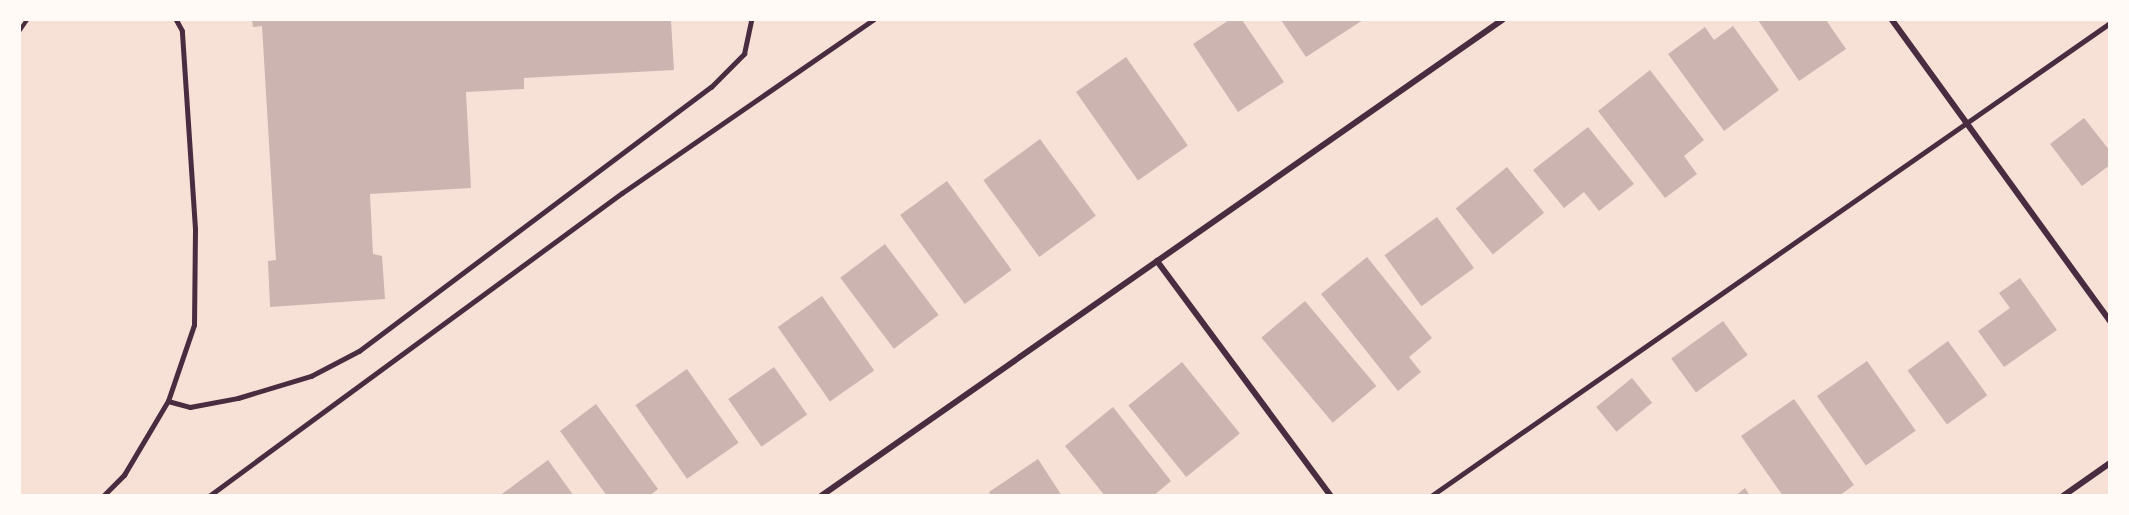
<!DOCTYPE html>
<html>
<head>
<meta charset="utf-8">
<style>
	body { margin:0 }
	#map { position:relative; width:2129px; height:515px; overflow:hidden; background:#f7e1d7; font-family:"Roboto Condensed",sans-serif }
	div>[style] { position:absolute }
	.building>* { inset:0; background:#ccb4b1; transform-origin:0 0 }
	.path>* { height:4px; margin:-2px; padding:0 2px; transform-origin:2px; border-radius:2px; background:#4a2c40 }
	.service>* { height:4.5px; margin:-2.25px; padding:0 2.25px; transform-origin:2.25px; border-radius:2.25px; background:#4a2c40 }
	.minor>* { height:6px; margin:-3px; padding:0 3px; transform-origin:3px; border-radius:3px; background:#4a2c40 }
	span { translate:-50% -50%; white-space:nowrap; text-align:center; line-height:1.15; -webkit-text-stroke:5px #fffaf5; paint-order:stroke }
	.frame { position:absolute; inset:0; border:21px solid #fffaf5; pointer-events:none }
</style>
</head>
<body>
<div id="map">
	<div class="building">
		<i style="clip-path:polygon(252px 20px,671px 20px,674px 70px,524px 78px,524px 89px,466px 92px,471px 188px,370px 194px,373px 254px,382px 256px,385px 299px,270px 307px,268px 261px,276px 260px,262px 26px,253px 27px)"></i>
		<i style="clip-path:polygon(1229px 20px,1242px 20px,1284px 82px,1238px 112px,1193px 44px)"></i>
		<i style="clip-path:polygon(1281px 20px,1363px 20px,1306px 57px)"></i>
		<i style="clip-path:polygon(1758px 20px,1826px 20px,1846px 49px,1799px 81px)"></i>
		<i style="clip-path:polygon(1733px 26px,1779px 90px,1724px 131px,1668px 54px,1705px 27px,1714px 40px)"></i>
		<i style="left:1126px;top:57px;width:108px;height:61px;rotate:55deg"></i>
		<i style="clip-path:polygon(1650px 70px,1704px 140px,1684px 156px,1697px 174px,1665px 198px,1598px 111px)"></i>
		<i style="clip-path:polygon(2084px 118px,2110px 151px,2110px 165px,2082px 186px,2050px 144px)"></i>
		<i style="clip-path:polygon(1588px 127px,1634px 184px,1599px 211px,1584px 192px,1564px 208px,1533px 170px)"></i>
		<i style="left:1040px;top:139px;width:95px;height:70px;rotate:54deg"></i>
		<i style="left:1507px;top:167px;width:59px;height:66px;rotate:51deg"></i>
		<i style="left:947px;top:181px;width:110px;height:58px;rotate:54deg"></i>
		<i style="left:1437px;top:217px;width:63px;height:65px;rotate:54deg"></i>
		<i style="left:885px;top:244px;width:89px;height:56px;rotate:53deg"></i>
		<i style="clip-path:polygon(1367px 257px,1432px 338px,1409px 357px,1421px 372px,1398px 391px,1321px 294px)"></i>
		<i style="clip-path:polygon(2020px 278px,2057px 330px,2004px 367px,1978px 331px,2010px 308px,1999px 293px)"></i>
		<i style="left:822px;top:296px;width:91px;height:54px;rotate:55deg"></i>
		<i style="left:1305px;top:301px;width:111px;height:57px;rotate:50deg"></i>
		<i style="left:1723px;top:321px;width:42px;height:64px;rotate:54deg"></i>
		<i style="left:1948px;top:341px;width:67px;height:50px;rotate:54deg"></i>
		<i style="left:1867px;top:361px;width:85px;height:61px;rotate:55deg"></i>
		<i style="left:1182px;top:362px;width:92px;height:69px;rotate:51deg"></i>
		<i style="left:774px;top:367px;width:58px;height:56px;rotate:55deg"></i>
		<i style="left:687px;top:369px;width:90px;height:63px;rotate:55deg"></i>
		<i style="left:1632px;top:378px;width:32px;height:46px;rotate:51deg"></i>
		<i style="clip-path:polygon(1794px 399px,1854px 485px,1839px 496px,1783px 496px,1741px 436px)"></i>
		<i style="clip-path:polygon(596px 404px,658px 489px,649px 496px,607px 496px,560px 431px)"></i>
		<i style="clip-path:polygon(1113px 407px,1171px 481px,1153px 496px,1105px 496px,1065px 446px)"></i>
		<i style="clip-path:polygon(1038px 459px,1062px 496px,991px 496px,989px 492px)"></i>
		<i style="clip-path:polygon(548px 460px,574px 496px,499px 496px)"></i>
		<i style="clip-path:polygon(1745px 488px,1750px 496px,1735px 496px)"></i>
	</div>
	<div class="path">
		<i style="left:20px;top:30px;width:12px;rotate:-55deg"></i>
	</div>
	<div class="service">
		<i style="left:168px;top:401px;width:23px;rotate:15deg"></i>
		<i style="left:190px;top:407px;width:49px;rotate:-10.6deg"></i>
		<i style="left:238px;top:398px;width:76px;rotate:-16.8deg"></i>
		<i style="left:311px;top:376px;width:54px;rotate:-27.5deg"></i>
		<i style="left:359px;top:351px;width:440px;rotate:-36.9deg"></i>
		<i style="left:711px;top:87px;width:47px;rotate:-45deg"></i>
		<i style="left:744px;top:54px;width:35px;rotate:-78deg"></i>
		<i style="left:103px;top:496px;width:30px;rotate:-45deg"></i>
		<i style="left:124px;top:475px;width:86px;rotate:-59.3deg"></i>
		<i style="left:168px;top:401px;width:80px;rotate:-71.1deg"></i>
		<i style="left:194px;top:325px;width:96px;rotate:-89.4deg"></i>
		<i style="left:195px;top:229px;width:198px;rotate:-93.8deg"></i>
		<i style="left:182px;top:31px;width:13px;rotate:-119deg"></i>
		<i style="left:209px;top:496px;width:512px;rotate:-36.27deg"></i>
		<i style="left:622px;top:193px;width:305px;rotate:-34.6deg"></i>
		<i style="left:1431px;top:496px;width:828px;rotate:-34.86deg"></i>
	</div>
	<div class="minor">
		<i style="left:1892px;top:20px;width:372px;rotate:54.1deg"></i>
		<i style="left:1157px;top:261px;width:292px;rotate:53.5deg"></i>
		<i style="left:821px;top:496px;width:831px;rotate:-34.95deg"></i>
		<i style="left:2063px;top:496px;width:57px;rotate:-35.1deg"></i>
	</div>
	<div class="frame"></div>
</div>
</body>
</html>
